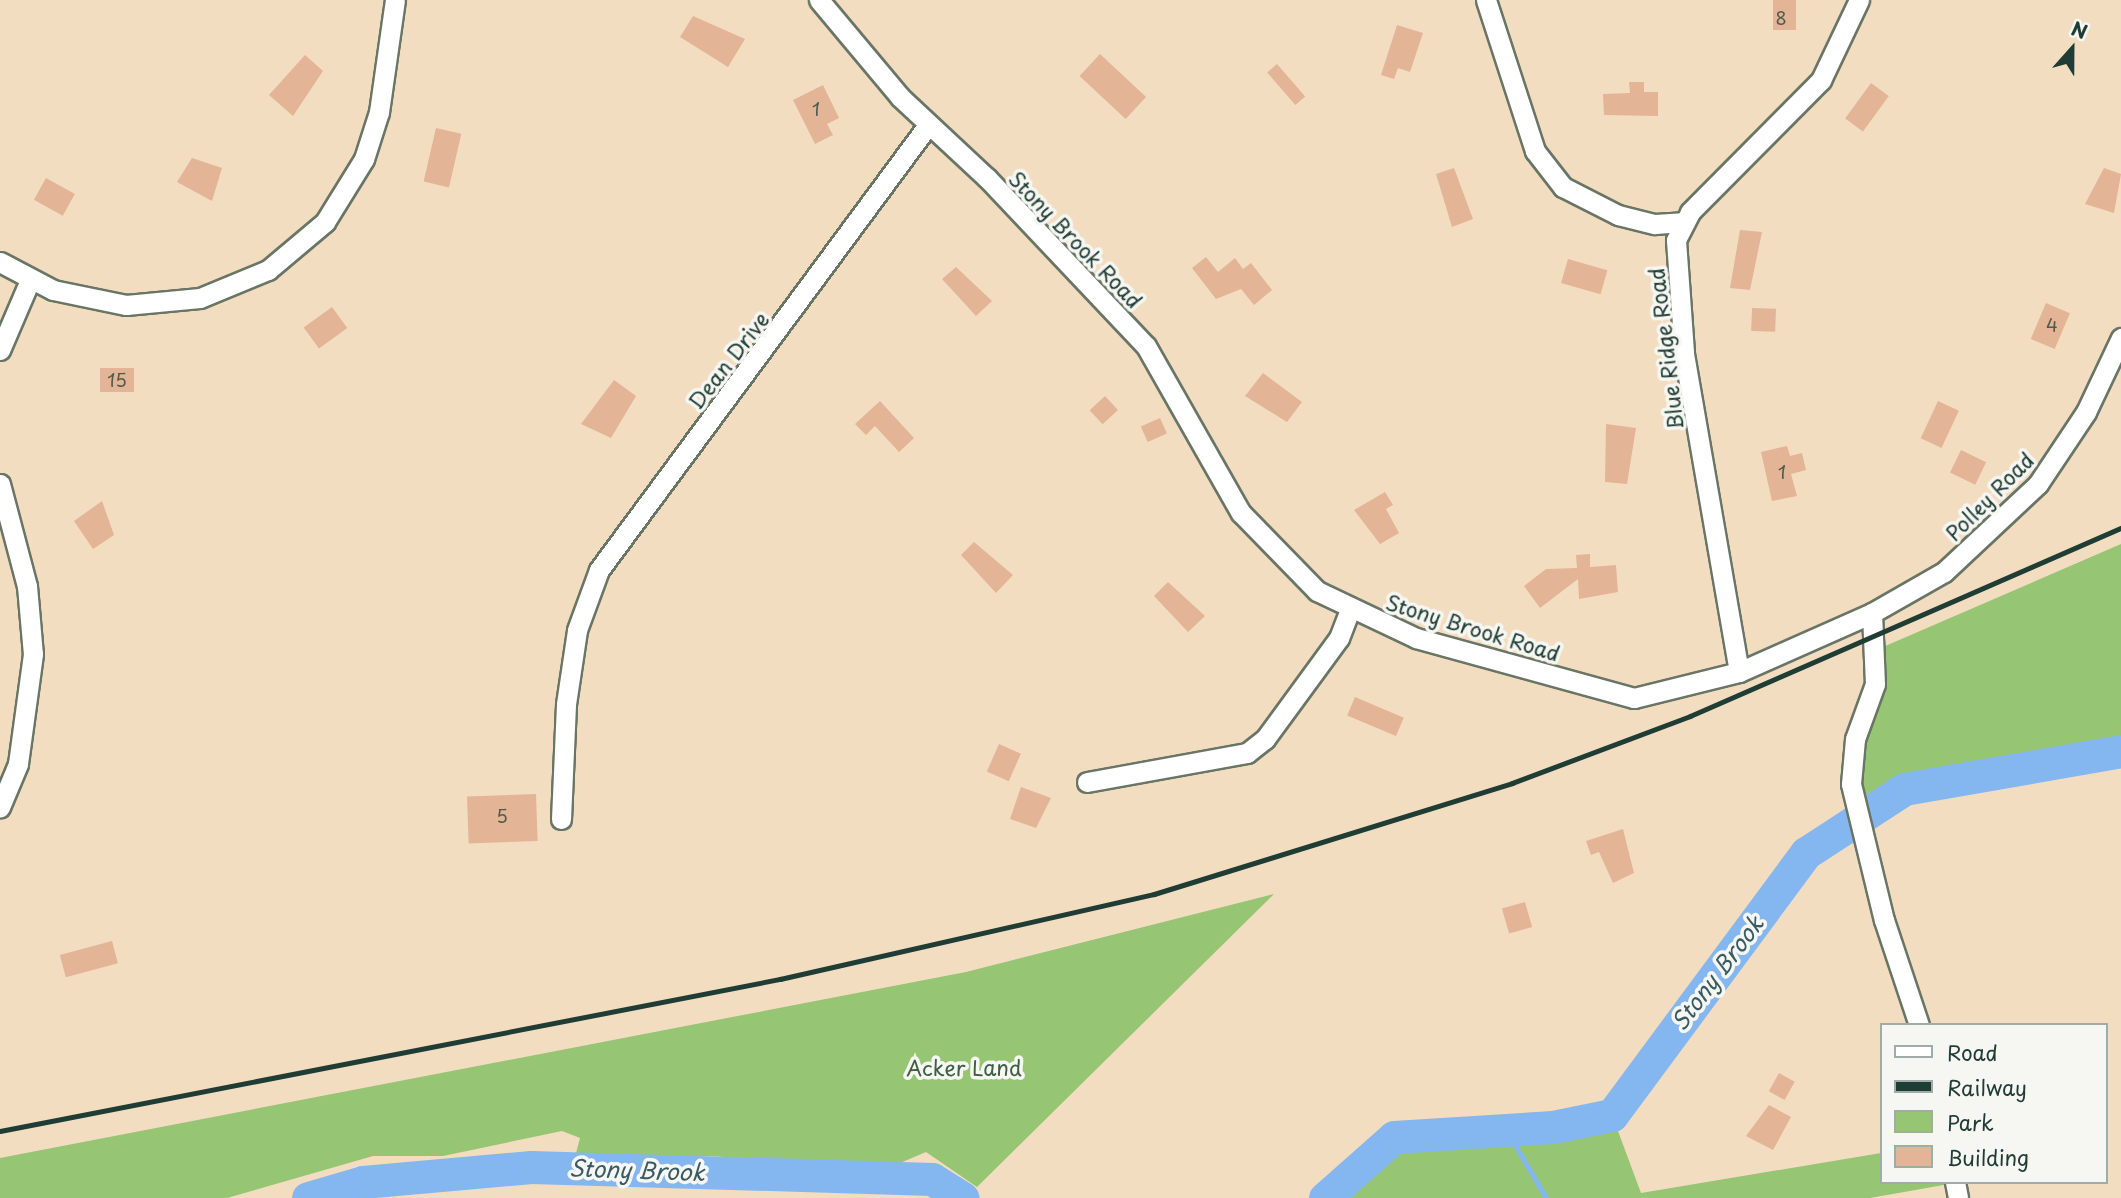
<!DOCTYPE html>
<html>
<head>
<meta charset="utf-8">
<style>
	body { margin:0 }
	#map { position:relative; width:2121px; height:1198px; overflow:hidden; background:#f3ddc1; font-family:"Playpen Sans",sans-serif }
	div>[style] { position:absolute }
	.green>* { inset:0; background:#96c574 }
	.stream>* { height:5px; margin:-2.5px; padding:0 2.5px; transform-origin:2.5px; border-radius:2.5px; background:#84b6f0 }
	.river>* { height:33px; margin:-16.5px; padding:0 16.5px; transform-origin:16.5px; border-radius:16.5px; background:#84b6f0 }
	.building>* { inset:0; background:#e3b495; transform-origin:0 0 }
	.roads { filter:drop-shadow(2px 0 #697565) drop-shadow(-2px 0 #697565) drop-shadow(0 2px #697565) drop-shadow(0 -2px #697565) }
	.minor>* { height:19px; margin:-9.5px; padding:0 9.5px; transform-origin:9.5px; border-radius:9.5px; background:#fff }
	.rail>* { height:5px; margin:-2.5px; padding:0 2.5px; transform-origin:2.5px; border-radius:2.5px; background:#1f3d34 }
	span { translate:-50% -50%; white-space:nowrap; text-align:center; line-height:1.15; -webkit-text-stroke:7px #f6f6f2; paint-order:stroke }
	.number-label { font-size:18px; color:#505b4c }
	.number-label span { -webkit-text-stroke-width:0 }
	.street-label { font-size:21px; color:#1f3d34 }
	.park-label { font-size:21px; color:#3d5f44 }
	.water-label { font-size:23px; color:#385b63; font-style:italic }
	.legend { position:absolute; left:1880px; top:1023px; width:228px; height:161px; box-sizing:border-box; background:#f6f6f2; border:2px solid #a0aca6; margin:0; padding:9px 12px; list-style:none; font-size:21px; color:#1f3d34 }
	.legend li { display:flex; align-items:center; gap:14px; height:35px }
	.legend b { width:35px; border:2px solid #a0aca6 }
	.north { position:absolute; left:2037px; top:14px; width:70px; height:70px; -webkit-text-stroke:5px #f6f6f2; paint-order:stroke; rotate:21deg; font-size:19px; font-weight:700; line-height:28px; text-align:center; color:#1f3d34 }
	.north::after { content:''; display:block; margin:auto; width:24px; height:32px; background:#1f3d34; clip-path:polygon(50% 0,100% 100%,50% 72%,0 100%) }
</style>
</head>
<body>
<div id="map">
	<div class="green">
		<i style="clip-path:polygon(2121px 544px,2121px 751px,1853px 797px,1876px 650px)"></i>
		<i style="clip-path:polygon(1274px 894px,977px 1187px,926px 1152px,893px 1166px,707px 1156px,594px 1163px,575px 1157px,580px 1138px,562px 1131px,443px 1156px,373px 1156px,227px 1198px,0 1198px,0 1158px,966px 972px)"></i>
		<i style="clip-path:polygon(1612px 1115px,1641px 1193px,1881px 1153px,1881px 1182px,1955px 1183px,1870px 1198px,1325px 1198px,1394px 1137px)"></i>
	</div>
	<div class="stream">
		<i style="left:1505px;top:1128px;width:81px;rotate:59.6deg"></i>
	</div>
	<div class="river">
		<i style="left:308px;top:1198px;width:57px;rotate:-16.2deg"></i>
		<i style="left:363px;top:1182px;width:169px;rotate:-5.1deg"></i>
		<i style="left:531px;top:1167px;width:401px;rotate:1.7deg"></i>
		<i style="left:932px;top:1179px;width:36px;rotate:32deg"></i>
		<i style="left:1325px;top:1198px;width:92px;rotate:-41.5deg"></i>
		<i style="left:1394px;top:1137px;width:159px;rotate:-3.6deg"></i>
		<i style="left:1553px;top:1127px;width:60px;rotate:-11.5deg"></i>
		<i style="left:1612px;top:1115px;width:326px;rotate:-53.5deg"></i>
		<i style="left:1806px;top:853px;width:117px;rotate:-33.1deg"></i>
		<i style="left:1904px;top:789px;width:220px;rotate:-9.9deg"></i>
	</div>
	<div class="building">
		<i style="left:1773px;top:0;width:23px;height:30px"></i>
		<i style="clip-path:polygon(693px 16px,745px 39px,728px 67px,680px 37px)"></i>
		<i style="clip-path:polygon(1397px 25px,1423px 33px,1410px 72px,1398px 68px,1394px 79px,1381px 75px)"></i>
		<i style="left:1100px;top:54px;width:63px;height:30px;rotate:43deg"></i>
		<i style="clip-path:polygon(305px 55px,323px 71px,293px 116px,269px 95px)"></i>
		<i style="left:1277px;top:64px;width:43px;height:13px;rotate:49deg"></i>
		<i style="clip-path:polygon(1629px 82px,1644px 82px,1644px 92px,1658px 92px,1658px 116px,1604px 115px,1603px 94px,1630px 93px)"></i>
		<i style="left:1871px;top:83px;width:22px;height:44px;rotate:36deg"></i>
		<i style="clip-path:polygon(823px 85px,839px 118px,827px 124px,833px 135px,815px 144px,793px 100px)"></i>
		<i style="left:436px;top:128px;width:26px;height:55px;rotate:13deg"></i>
		<i style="clip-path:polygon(192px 158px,222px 168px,212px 201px,177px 182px)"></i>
		<i style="clip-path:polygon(1454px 168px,1473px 219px,1452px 227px,1436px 174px)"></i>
		<i style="clip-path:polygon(2104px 168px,2121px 174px,2114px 213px,2085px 204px)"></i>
		<i style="left:46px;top:178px;width:33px;height:25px;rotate:29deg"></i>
		<i style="clip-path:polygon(1740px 230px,1762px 232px,1750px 290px,1730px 288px)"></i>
		<i style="clip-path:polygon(1206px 257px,1218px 272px,1235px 258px,1243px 269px,1251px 263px,1272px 290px,1254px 305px,1241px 289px,1216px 299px,1192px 268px)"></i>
		<i style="left:1568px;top:259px;width:41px;height:25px;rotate:16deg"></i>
		<i style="clip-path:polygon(956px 267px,992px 301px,976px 316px,942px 279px)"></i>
		<i style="left:2046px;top:303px;width:26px;height:39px;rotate:23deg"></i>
		<i style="left:332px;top:307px;width:26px;height:35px;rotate:54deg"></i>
		<i style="left:1752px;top:308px;width:24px;height:23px;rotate:2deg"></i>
		<i style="left:100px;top:368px;width:34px;height:24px"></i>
		<i style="clip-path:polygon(1263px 373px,1302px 402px,1287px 422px,1245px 396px)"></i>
		<i style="clip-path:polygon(614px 380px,636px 396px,611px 438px,581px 424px)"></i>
		<i style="left:1105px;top:396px;width:19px;height:21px;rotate:47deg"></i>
		<i style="clip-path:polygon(880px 401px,914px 438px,899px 452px,875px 426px,866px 435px,855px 424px)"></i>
		<i style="left:1938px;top:401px;width:23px;height:41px;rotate:25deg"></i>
		<i style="left:1160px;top:418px;width:17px;height:21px;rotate:66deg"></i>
		<i style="clip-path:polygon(1606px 424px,1636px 428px,1627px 484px,1605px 482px)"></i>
		<i style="clip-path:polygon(1787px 446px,1790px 456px,1802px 453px,1806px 470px,1791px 474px,1797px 496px,1772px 501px,1761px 452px)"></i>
		<i style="left:1961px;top:450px;width:28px;height:25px;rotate:26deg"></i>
		<i style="clip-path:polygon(1385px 492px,1393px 505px,1386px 509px,1399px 533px,1380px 544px,1354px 510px)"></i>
		<i style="clip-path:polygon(102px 501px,114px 535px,93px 549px,74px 521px)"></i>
		<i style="clip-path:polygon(974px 542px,1013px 575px,996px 593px,961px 555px)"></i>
		<i style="clip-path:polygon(1590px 554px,1590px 567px,1616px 565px,1618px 592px,1579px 599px,1578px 579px,1540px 608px,1524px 586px,1546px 569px,1577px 568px,1576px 555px)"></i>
		<i style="clip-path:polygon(1168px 582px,1205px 616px,1188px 632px,1154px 596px)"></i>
		<i style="left:1355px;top:697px;width:53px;height:20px;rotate:23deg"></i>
		<i style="left:999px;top:744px;width:24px;height:30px;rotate:24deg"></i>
		<i style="clip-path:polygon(1021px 787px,1051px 798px,1036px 828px,1010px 819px)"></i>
		<i style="left:536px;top:794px;width:47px;height:69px;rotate:88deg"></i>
		<i style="clip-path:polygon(1623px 829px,1634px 873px,1613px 883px,1599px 852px,1591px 855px,1586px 841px)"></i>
		<i style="left:1525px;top:902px;width:26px;height:24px;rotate:74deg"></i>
		<i style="left:112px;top:941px;width:23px;height:54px;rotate:75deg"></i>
		<i style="left:1779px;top:1073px;width:18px;height:21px;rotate:29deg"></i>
		<i style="clip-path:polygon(1769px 1105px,1791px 1117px,1773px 1150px,1746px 1136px)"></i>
	</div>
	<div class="roads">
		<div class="minor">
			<i style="left:819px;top:0;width:126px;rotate:50.1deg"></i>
			<i style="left:900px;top:97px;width:119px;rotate:43deg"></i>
			<i style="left:987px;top:178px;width:231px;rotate:46.6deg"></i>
			<i style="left:1146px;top:346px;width:192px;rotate:60.4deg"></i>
			<i style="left:1241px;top:513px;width:109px;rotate:45.7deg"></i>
			<i style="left:1317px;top:591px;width:110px;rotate:25.4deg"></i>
			<i style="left:1416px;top:638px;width:226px;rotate:15.4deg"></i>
			<i style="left:1634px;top:698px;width:108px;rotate:-13.9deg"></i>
			<i style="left:1739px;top:672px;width:145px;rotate:-23.9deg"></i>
			<i style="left:1872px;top:613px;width:71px;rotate:87.6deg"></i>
			<i style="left:1875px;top:684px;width:59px;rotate:110deg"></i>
			<i style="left:1855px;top:739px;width:45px;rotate:95.1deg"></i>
			<i style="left:1851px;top:784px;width:140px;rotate:76.4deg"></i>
			<i style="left:1884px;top:920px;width:111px;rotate:71.6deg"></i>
			<i style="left:1486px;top:0;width:159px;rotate:72deg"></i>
			<i style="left:1535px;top:151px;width:46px;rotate:52.1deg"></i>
			<i style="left:1563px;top:187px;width:62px;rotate:27deg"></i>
			<i style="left:1618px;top:215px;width:38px;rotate:14deg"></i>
			<i style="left:1655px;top:224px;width:27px;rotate:-4deg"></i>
			<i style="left:0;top:262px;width:60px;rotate:27.8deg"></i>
			<i style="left:53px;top:290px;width:75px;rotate:11.6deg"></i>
			<i style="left:126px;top:305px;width:74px;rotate:-5.4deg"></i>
			<i style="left:200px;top:298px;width:74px;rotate:-22.4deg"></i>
			<i style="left:268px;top:270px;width:75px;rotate:-40.1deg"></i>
			<i style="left:325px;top:222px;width:74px;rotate:-58.2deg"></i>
			<i style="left:364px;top:159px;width:49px;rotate:-72.3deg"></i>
			<i style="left:379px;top:112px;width:113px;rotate:-81.9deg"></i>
			<i style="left:0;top:350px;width:76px;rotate:-66.8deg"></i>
			<i style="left:0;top:484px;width:106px;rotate:75.2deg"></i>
			<i style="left:27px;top:586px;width:68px;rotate:85deg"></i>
			<i style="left:33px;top:654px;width:111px;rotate:97.8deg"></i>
			<i style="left:18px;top:764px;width:47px;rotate:112.7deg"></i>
			<i style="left:1872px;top:613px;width:83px;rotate:-29.7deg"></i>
			<i style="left:1944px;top:572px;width:129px;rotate:-43.1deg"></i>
			<i style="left:2038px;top:484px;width:87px;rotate:-56.3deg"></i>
			<i style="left:2086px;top:412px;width:82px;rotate:-64.7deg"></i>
			<i style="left:1739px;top:672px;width:325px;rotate:-99.8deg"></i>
			<i style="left:1684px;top:352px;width:112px;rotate:-94.1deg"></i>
			<i style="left:1676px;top:240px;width:31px;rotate:-63deg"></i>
			<i style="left:1690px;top:212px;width:186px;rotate:-45.2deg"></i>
			<i style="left:1821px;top:80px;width:89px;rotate:-64.6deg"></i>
			<i style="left:1087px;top:782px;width:163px;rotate:-10.3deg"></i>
			<i style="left:1247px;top:753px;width:23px;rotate:-38deg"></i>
			<i style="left:1265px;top:739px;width:125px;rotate:-53.8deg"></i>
			<i style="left:1339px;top:638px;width:31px;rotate:-69deg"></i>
			<i style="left:561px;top:819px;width:115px;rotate:-87.5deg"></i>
			<i style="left:566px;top:704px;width:75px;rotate:-81.5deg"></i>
			<i style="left:577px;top:630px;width:64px;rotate:-69.9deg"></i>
			<i style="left:599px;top:570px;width:553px;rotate:-53.52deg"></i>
			<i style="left:1955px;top:1182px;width:16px;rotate:79deg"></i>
		</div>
	</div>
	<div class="rail">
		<i style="left:0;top:1131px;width:795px;rotate:-11.03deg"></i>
		<i style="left:780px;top:979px;width:384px;rotate:-12.8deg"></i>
		<i style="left:1154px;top:894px;width:375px;rotate:-17.2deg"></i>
		<i style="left:1512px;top:783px;width:190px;rotate:-20.6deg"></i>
		<i style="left:1690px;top:716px;width:470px;rotate:-23.6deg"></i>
	</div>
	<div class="number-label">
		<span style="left:1781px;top:18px">8</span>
		<span style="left:816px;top:109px">1</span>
		<span style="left:2052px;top:325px">4</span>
		<span style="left:117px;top:380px">15</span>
		<span style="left:1782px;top:472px">1</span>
		<span style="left:502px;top:816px">5</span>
	</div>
	<div class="street-label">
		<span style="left:1076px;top:239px;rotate:46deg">Stony Brook Road</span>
		<span style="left:1665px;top:349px;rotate:-97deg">Blue Ridge Road</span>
		<span style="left:728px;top:360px;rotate:-52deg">Dean Drive</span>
		<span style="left:1989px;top:496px;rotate:-45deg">Polley Road</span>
		<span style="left:1473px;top:627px;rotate:17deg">Stony Brook Road</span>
	</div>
	<div class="park-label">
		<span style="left:964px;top:1067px">Acker Land</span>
	</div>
	<div class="water-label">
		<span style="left:1717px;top:973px;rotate:-53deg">Stony Brook</span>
		<span style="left:637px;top:1170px;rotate:2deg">Stony Brook</span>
	</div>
	<ul class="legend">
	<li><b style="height:9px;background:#fff"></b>Road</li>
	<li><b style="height:9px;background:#1f3d34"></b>Railway</li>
	<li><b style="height:19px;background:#96c574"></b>Park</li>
	<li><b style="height:19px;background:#e3b495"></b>Building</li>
	</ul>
	<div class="north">N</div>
</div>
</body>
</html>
